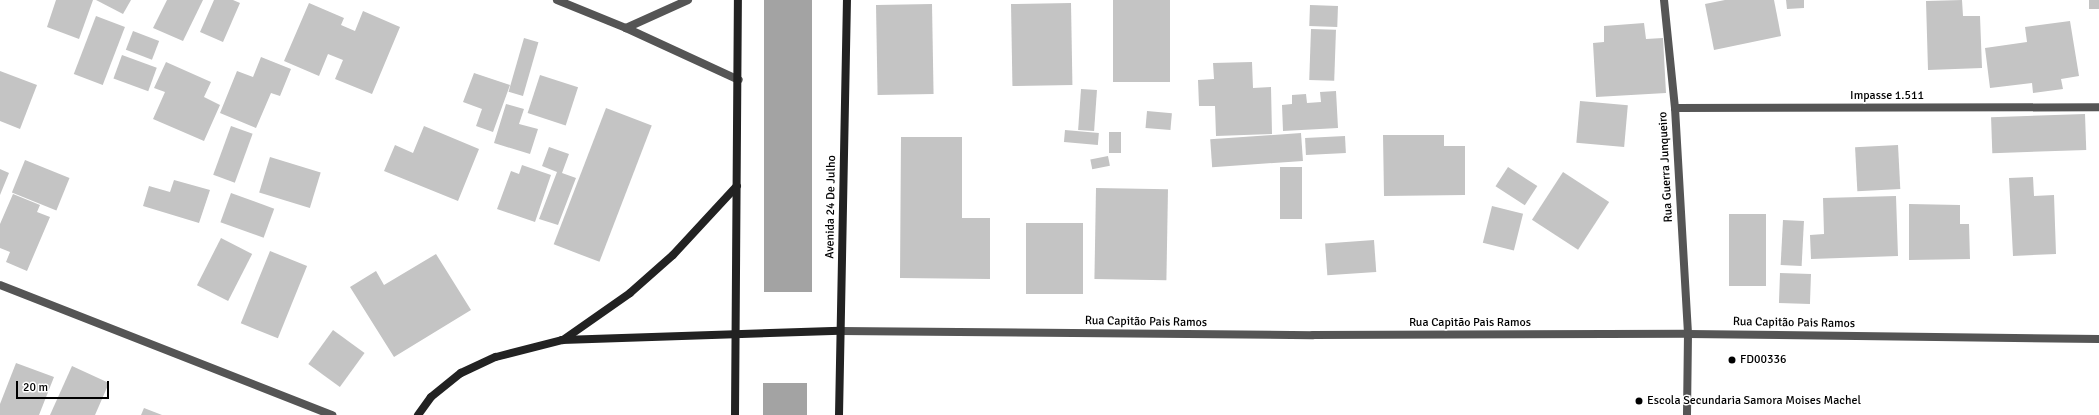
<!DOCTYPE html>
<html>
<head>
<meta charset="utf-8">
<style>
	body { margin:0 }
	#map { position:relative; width:2099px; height:415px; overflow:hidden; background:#fff; font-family:Signika,sans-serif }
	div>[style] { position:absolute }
	.water>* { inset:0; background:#a3a3a3; transform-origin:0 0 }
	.building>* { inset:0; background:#c4c4c4; transform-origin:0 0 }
	.lane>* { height:8px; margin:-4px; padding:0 4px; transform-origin:4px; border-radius:4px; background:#555 }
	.street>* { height:8px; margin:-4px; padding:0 4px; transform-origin:4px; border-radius:4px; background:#555 }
	.secondary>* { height:8px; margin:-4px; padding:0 4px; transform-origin:4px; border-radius:4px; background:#222 }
	.dots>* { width:11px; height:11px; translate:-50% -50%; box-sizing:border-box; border:2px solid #fff; border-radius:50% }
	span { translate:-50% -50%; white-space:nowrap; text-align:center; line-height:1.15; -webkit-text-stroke:3px #fff; paint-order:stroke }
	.street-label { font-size:12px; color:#000 }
	.poi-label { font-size:12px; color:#000 }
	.left { translate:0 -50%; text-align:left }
	.scale { position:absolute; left:16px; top:381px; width:93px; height:18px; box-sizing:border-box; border:2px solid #000; border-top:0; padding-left:5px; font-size:12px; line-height:14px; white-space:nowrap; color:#000; -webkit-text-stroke:3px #fff; paint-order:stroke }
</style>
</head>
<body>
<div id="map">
	<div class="water">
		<i style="left:764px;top:0;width:48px;height:292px"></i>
		<i style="left:763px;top:383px;width:44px;height:32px"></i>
	</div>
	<div class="building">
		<i style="clip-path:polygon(56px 0,93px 0,79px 39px,47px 27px)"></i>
		<i style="clip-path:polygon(96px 0,131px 0,123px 14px)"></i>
		<i style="clip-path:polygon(167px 0,203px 0,183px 41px,153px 28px)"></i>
		<i style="clip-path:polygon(214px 0,233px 0,240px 3px,223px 42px,200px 32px)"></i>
		<i style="left:1113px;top:0;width:57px;height:82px"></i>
		<i style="clip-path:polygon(1725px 0,1774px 0,1781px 36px,1714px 50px,1705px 4px)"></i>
		<i style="clip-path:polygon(1786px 0,1804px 0,1804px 8px,1787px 9px)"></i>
		<i style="clip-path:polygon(1962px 0,1963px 16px,1980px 16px,1982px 68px,1928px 70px,1926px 1px)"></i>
		<i style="left:2089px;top:0;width:10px;height:9px"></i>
		<i style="clip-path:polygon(309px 3px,344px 18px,341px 25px,355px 31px,363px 11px,400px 27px,372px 94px,335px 79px,343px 60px,328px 54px,319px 76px,284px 61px)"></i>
		<i style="left:1071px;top:3px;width:82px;height:60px;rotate:89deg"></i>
		<i style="left:932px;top:4px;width:90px;height:56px;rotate:89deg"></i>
		<i style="left:1310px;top:5px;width:28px;height:21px;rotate:2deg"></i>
		<i style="left:96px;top:16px;width:31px;height:62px;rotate:21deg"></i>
		<i style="clip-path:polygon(2070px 21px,2079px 76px,2061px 79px,2063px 89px,2033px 93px,2032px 83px,1990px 88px,1985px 48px,2027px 42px,2025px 27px)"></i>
		<i style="clip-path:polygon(1644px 23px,1646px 39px,1663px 38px,1666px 93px,1596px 97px,1593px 43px,1604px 42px,1604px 26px)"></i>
		<i style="left:1311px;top:29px;width:25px;height:51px;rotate:2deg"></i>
		<i style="left:133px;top:31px;width:28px;height:20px;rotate:21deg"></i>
		<i style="left:524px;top:38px;width:15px;height:56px;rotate:16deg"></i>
		<i style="left:122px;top:55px;width:37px;height:25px;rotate:20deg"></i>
		<i style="clip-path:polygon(261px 57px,291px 69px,280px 96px,271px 93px,256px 128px,220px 113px,237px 71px,253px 77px)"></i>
		<i style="clip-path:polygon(166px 62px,211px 82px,204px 97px,220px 105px,204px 141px,153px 119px,165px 92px,154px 88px)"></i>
		<i style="clip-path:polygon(1252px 62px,1253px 88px,1271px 87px,1272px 134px,1216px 136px,1215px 106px,1199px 106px,1198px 80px,1214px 79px,1213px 63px)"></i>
		<i style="clip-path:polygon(0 71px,37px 85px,20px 129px,0 121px)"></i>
		<i style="clip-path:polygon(474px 73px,510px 85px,493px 132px,476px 126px,482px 109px,463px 102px)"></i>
		<i style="left:540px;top:75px;width:40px;height:40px;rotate:18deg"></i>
		<i style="left:1081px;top:89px;width:16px;height:41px;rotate:4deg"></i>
		<i style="clip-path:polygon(1336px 91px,1338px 128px,1283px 131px,1282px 105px,1292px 104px,1292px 95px,1306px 94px,1307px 103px,1321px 102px,1320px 92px)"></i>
		<i style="left:1580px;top:101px;width:48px;height:42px;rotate:5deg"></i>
		<i style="clip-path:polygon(506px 104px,524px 109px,519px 124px,538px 129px,530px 154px,494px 143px)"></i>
		<i style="left:606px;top:108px;width:49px;height:146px;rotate:21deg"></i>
		<i style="left:1147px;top:111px;width:25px;height:17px;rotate:5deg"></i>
		<i style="left:2085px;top:114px;width:36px;height:94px;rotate:88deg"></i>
		<i style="left:231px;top:126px;width:23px;height:52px;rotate:20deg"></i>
		<i style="clip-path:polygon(424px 126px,479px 149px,458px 201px,384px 171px,395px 145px,413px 153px)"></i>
		<i style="left:1065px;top:130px;width:34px;height:12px;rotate:5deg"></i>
		<i style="left:1109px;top:132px;width:12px;height:21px"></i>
		<i style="left:1301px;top:133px;width:28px;height:91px;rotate:86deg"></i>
		<i style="clip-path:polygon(1383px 135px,1444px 135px,1444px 146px,1465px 146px,1465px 195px,1384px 196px)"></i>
		<i style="left:1345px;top:136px;width:17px;height:40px;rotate:87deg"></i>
		<i style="clip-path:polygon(901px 137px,962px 137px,962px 218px,990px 218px,990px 279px,900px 278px)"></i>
		<i style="left:1898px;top:145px;width:44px;height:43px;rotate:87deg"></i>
		<i style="clip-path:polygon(549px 147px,569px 154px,562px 173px,576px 178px,558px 225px,539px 219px,557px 172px,542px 166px)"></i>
		<i style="left:1108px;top:156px;width:10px;height:18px;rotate:79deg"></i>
		<i style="left:270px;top:157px;width:53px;height:37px;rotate:17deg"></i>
		<i style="left:25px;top:160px;width:48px;height:35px;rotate:22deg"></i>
		<i style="clip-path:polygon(522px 165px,551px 175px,535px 222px,497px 209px,511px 171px,519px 174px)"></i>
		<i style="left:1280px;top:167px;width:22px;height:52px"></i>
		<i style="left:1508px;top:167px;width:35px;height:23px;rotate:33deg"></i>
		<i style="clip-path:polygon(0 169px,9px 173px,0 195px)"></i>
		<i style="left:1563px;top:172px;width:55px;height:57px;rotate:33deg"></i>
		<i style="clip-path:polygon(2033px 177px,2034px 196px,2054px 195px,2056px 254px,2013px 256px,2009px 178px)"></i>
		<i style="clip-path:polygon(174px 180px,210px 190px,199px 223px,143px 206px,149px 186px,170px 192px)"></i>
		<i style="left:1096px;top:188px;width:72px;height:91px;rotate:1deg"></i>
		<i style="left:231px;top:193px;width:46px;height:31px;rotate:20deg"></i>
		<i style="clip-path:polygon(13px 194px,40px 205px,37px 212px,50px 217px,27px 271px,6px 262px,10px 252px,0 248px,0 224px)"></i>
		<i style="clip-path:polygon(1896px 196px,1898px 256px,1811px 259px,1810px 235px,1824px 234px,1823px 198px)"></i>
		<i style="clip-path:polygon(1909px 204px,1960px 205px,1960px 224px,1969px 224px,1970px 259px,1909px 260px)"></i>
		<i style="left:1492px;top:206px;width:32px;height:38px;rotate:14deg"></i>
		<i style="left:1729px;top:214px;width:37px;height:72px"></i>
		<i style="left:1783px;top:220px;width:21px;height:45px;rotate:3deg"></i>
		<i style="left:1026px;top:223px;width:57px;height:71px"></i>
		<i style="left:221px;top:238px;width:35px;height:53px;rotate:27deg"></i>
		<i style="left:1374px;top:240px;width:32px;height:49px;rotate:86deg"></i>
		<i style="left:270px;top:251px;width:40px;height:78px;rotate:22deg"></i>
		<i style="clip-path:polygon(436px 254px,471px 310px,394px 357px,350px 287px,376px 271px,384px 285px)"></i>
		<i style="left:1780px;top:273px;width:31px;height:30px;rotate:2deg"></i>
		<i style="left:333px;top:330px;width:39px;height:42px;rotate:36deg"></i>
		<i style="clip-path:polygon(16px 363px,54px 377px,39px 415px,0 415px,0 404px)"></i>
		<i style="clip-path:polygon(72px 366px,109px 383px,95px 415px,50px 415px)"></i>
		<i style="clip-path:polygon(144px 408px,162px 415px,141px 415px)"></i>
	</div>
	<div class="lane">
		<i style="left:1687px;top:415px;width:81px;rotate:-89.3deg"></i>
	</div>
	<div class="street">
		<i style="left:557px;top:0;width:74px;rotate:22.1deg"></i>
		<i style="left:626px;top:28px;width:124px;rotate:24.7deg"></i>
		<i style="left:1664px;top:0;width:109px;rotate:84.2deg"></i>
		<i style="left:1675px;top:108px;width:226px;rotate:86.7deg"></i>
		<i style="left:626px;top:28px;width:68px;rotate:-24.3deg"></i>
		<i style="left:1675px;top:108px;width:424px;rotate:-0.1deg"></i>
		<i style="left:0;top:285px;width:357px;rotate:21.4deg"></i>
		<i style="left:840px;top:331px;width:473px;rotate:0.5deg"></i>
		<i style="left:1313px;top:335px;width:375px;rotate:-0.2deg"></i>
		<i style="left:1688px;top:334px;width:411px;rotate:0.7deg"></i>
	</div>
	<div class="secondary">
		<i style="left:563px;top:340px;width:82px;rotate:-35deg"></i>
		<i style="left:630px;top:293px;width:57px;rotate:-41.5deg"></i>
		<i style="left:673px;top:255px;width:94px;rotate:-47.2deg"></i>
		<i style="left:418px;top:415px;width:22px;rotate:-54deg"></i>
		<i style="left:431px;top:397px;width:38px;rotate:-39deg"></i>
		<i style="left:461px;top:373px;width:38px;rotate:-25deg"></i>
		<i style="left:496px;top:357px;width:68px;rotate:-14.4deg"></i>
		<i style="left:562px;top:340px;width:278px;rotate:-1.9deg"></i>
		<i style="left:735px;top:415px;width:415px;rotate:-89.6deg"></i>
		<i style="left:839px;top:415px;width:415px;rotate:-88.9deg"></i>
	</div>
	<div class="dots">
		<i style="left:1732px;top:360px;background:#000"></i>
		<i style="left:1639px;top:401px;background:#000"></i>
	</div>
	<div class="street-label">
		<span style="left:1887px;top:96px">Impasse 1.511</span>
		<span style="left:1666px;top:167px;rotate:-93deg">Rua Guerra Junqueiro</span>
		<span style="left:831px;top:207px;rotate:-89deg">Avenida 24 De Julho</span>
		<span style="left:1146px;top:322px;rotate:1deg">Rua Capitão Pais Ramos</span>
		<span style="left:1470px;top:323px">Rua Capitão Pais Ramos</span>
		<span style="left:1794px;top:323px;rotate:1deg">Rua Capitão Pais Ramos</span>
	</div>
	<div class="poi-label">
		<span class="left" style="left:1740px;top:360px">FD00336</span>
		<span class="left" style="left:1647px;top:401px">Escola Secundaria Samora Moises Machel</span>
	</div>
	<div class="scale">20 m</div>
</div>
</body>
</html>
